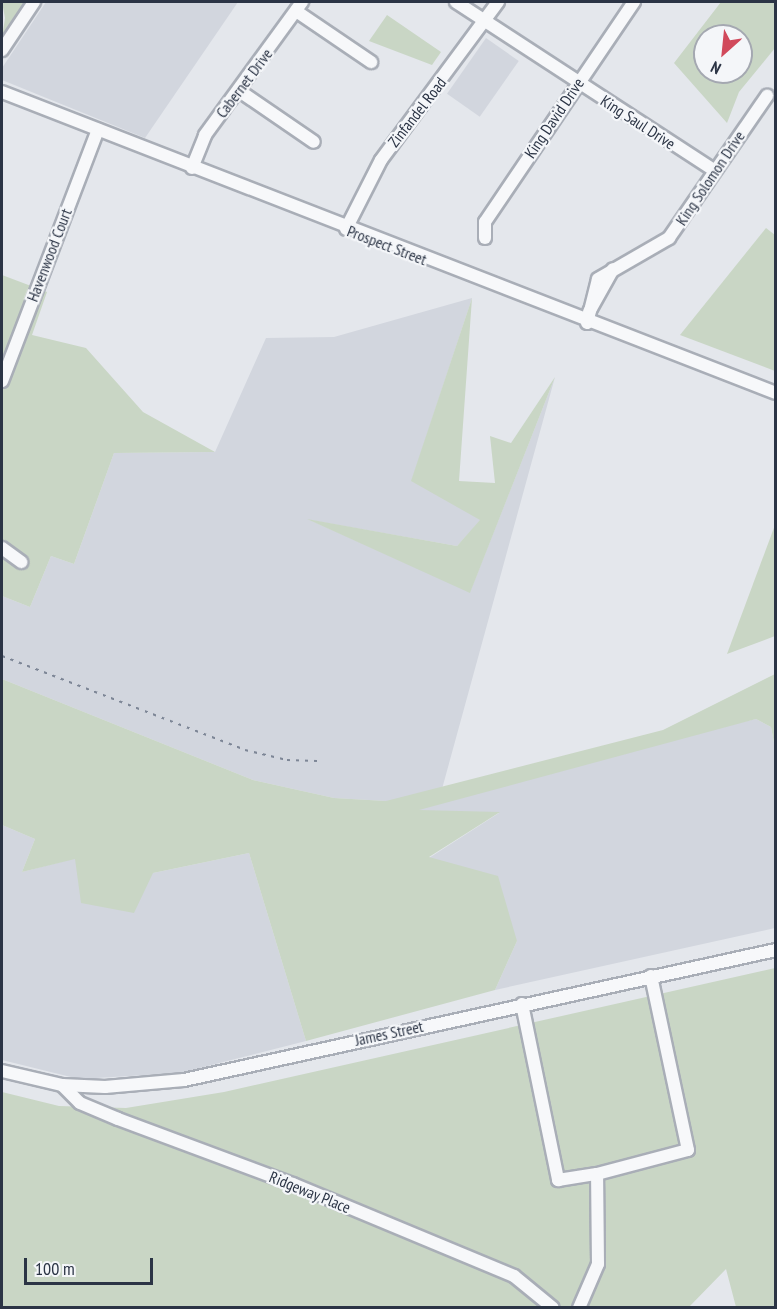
<!DOCTYPE html>
<html>
<head>
<meta charset="utf-8">
<style>
	body { margin:0 }
	#map { position:relative; width:777px; height:1309px; overflow:hidden; background:#e4e7ec; font-family:"PT Sans Narrow",sans-serif }
	div>[style] { position:absolute }
	.built>* { inset:0; background:#d2d6de; transform-origin:0 0 }
	.green>* { inset:0; background:#c9d6c5 }
	.roads { filter:drop-shadow(2px 0 #a9aeb7) drop-shadow(-2px 0 #a9aeb7) drop-shadow(0 2px #a9aeb7) drop-shadow(0 -2px #a9aeb7) }
	.minor>* { height:12px; margin:-6px; padding:0 6px; transform-origin:6px; border-radius:6px; background:#f7f8fa }
	.rail>* { height:2px; margin-top:-1px; transform-origin:0; background:repeating-linear-gradient(90deg,#7d8696 0 3px,transparent 0 9px) }
	span { translate:-50% -50%; white-space:nowrap; text-align:center; line-height:1.15; -webkit-text-stroke:4.5px #f4f6f9; paint-order:stroke }
	.street-label { font-size:16px; color:#2b3445 }
	.frame { position:absolute; inset:0; border:3px solid #2b3445; pointer-events:none }
	.north { position:absolute; left:693px; top:24px; width:60px; height:60px; box-sizing:border-box; background:#f4f6f9; border:2px solid #a4a8b1; border-radius:50%; rotate:207deg; font-size:16px; font-weight:700; line-height:24px; text-align:center; color:#2b3445 }
	.north::after { content:''; display:block; margin:auto; width:21px; height:27px; background:#d1495b; clip-path:polygon(50% 0,100% 100%,50% 72%,0 100%) }
	.scale { position:absolute; left:24px; top:1258px; width:129px; height:27px; box-sizing:border-box; border:3px solid #2b3445; border-top:0; padding-left:8px; font-size:18px; line-height:21px; white-space:nowrap; color:#2b3445; -webkit-text-stroke:4px #f4f6f9; paint-order:stroke }
</style>
</head>
<body>
<div id="map">
	<div class="built">
		<i style="clip-path:polygon(46px 2px,238px 2px,145px 138px,2px 80px,2px 68px)"></i>
		<i style="left:486px;top:38px;width:40px;height:68px;rotate:35deg"></i>
		<i style="clip-path:polygon(472px 298px,412px 480px,481px 520px,457px 546px,310px 520px,470px 592px,555px 377px,442px 789px,756px 719px,771px 727px,775px 748px,775px 928px,495px 990px,517px 941px,429px 858px,499px 813px,416px 811px,386px 801px,334px 798px,253px 780px,2px 679px,2px 596px,30px 607px,51px 556px,74px 564px,114px 453px,215px 452px,266px 338px,334px 337px)"></i>
		<i style="clip-path:polygon(2px 825px,35px 839px,22px 872px,76px 858px,153px 873px,249px 853px,306px 1041px,180px 1073px,79px 1079px,2px 1060px)"></i>
	</div>
	<div class="green">
		<i style="clip-path:polygon(2px 2px,26px 2px,2px 38px,5px 18px)"></i>
		<i style="clip-path:polygon(evenodd,721px 2px,776px 2px,775px 48px,739px 92px,727px 123px,674px 63px,721px 2px,705px 36px,741px 36px,741px 72px,705px 72px,705px 36px)"></i>
		<i style="clip-path:polygon(387px 15px,441px 52px,432px 65px,369px 41px)"></i>
		<i style="clip-path:polygon(766px 228px,775px 235px,775px 371px,680px 335px)"></i>
		<i style="clip-path:polygon(2px 275px,47px 292px,32px 335px,86px 348px,143px 412px,215px 452px,114px 453px,74px 564px,51px 556px,30px 607px,2px 596px)"></i>
		<i style="clip-path:polygon(472px 298px,459px 481px,495px 483px,490px 436px,511px 443px,555px 377px,470px 593px,307px 519px,457px 546px,480px 520px,411px 481px)"></i>
		<i style="clip-path:polygon(775px 525px,775px 636px,727px 654px)"></i>
		<i style="clip-path:polygon(775px 674px,775px 748px,771px 727px,756px 719px,419px 810px,500px 812px,429px 857px,498px 876px,517px 941px,495px 990px,306px 1041px,249px 853px,153px 873px,134px 913px,81px 903px,75px 859px,22px 872px,35px 839px,2px 825px,2px 679px,253px 780px,334px 798px,386px 801px,663px 730px)"></i>
		<i style="clip-path:polygon(775px 968px,775px 1307px,736px 1307px,726px 1269px,689px 1307px,2px 1308px,2px 1092px,59px 1106px,126px 1108px,224px 1092px)"></i>
	</div>
	<div class="roads">
		<div class="minor">
			<i style="left:456px;top:2px;width:309px;rotate:33.1deg"></i>
			<i style="left:296px;top:11px;width:91px;rotate:34.2deg"></i>
			<i style="left:2px;top:50px;width:58px;rotate:-56.3deg"></i>
			<i style="left:2px;top:92px;width:830px;rotate:21.25deg"></i>
			<i style="left:241px;top:92px;width:88px;rotate:34.4deg"></i>
			<i style="left:192px;top:168px;width:35px;rotate:-68deg"></i>
			<i style="left:205px;top:135px;width:165px;rotate:-53.9deg"></i>
			<i style="left:346px;top:229px;width:77px;rotate:-63.1deg"></i>
			<i style="left:381px;top:160px;width:197px;rotate:-53.5deg"></i>
			<i style="left:485px;top:238px;width:16px;rotate:-90deg"></i>
			<i style="left:485px;top:222px;width:266px;rotate:-55.9deg"></i>
			<i style="left:589px;top:312px;width:49px;rotate:-60.8deg"></i>
			<i style="left:587px;top:323px;width:45px;rotate:-76deg"></i>
			<i style="left:598px;top:279px;width:82px;rotate:-30deg"></i>
			<i style="left:669px;top:238px;width:173px;rotate:-55.4deg"></i>
			<i style="left:2px;top:381px;width:269px;rotate:-69.1deg"></i>
			<i style="left:2px;top:548px;width:24px;rotate:36deg"></i>
			<i style="left:522px;top:1004px;width:180px;rotate:78.4deg"></i>
			<i style="left:558px;top:1180px;width:39px;rotate:-9deg"></i>
			<i style="left:2px;top:1071px;width:62px;rotate:13.1deg"></i>
			<i style="left:62px;top:1085px;width:43px;rotate:2.7deg"></i>
			<i style="left:105px;top:1087px;width:79px;rotate:-5.1deg"></i>
			<i style="left:184px;top:1080px;width:606px;rotate:-12.39deg"></i>
			<i style="left:62px;top:1085px;width:25px;rotate:45deg"></i>
			<i style="left:80px;top:1103px;width:41px;rotate:22.8deg"></i>
			<i style="left:118px;top:1119px;width:187px;rotate:20.4deg"></i>
			<i style="left:293px;top:1184px;width:239px;rotate:22.6deg"></i>
			<i style="left:514px;top:1276px;width:50px;rotate:39.4deg"></i>
			<i style="left:579px;top:1308px;width:48px;rotate:-66.6deg"></i>
			<i style="left:598px;top:1264px;width:90px;rotate:-90.6deg"></i>
			<i style="left:597px;top:1174px;width:94px;rotate:-14.8deg"></i>
			<i style="left:688px;top:1150px;width:178px;rotate:-102deg"></i>
		</div>
	</div>
	<div class="rail">
		<i style="left:2px;top:656px;width:261px;rotate:21.1deg"></i>
		<i style="left:245px;top:750px;width:43px;rotate:13.4deg"></i>
		<i style="left:287px;top:760px;width:30px;rotate:2deg"></i>
	</div>
	<div class="street-label">
		<span style="left:244px;top:83px;rotate:-53deg">Cabernet Drive</span>
		<span style="left:417px;top:112px;rotate:-52deg">Zinfandel Road</span>
		<span style="left:554px;top:118px;rotate:-56deg">King David Drive</span>
		<span style="left:638px;top:122px;rotate:33deg">King Saul Drive</span>
		<span style="left:710px;top:178px;rotate:-56deg">King Solomon Drive</span>
		<span style="left:387px;top:245px;rotate:21deg">Prospect Street</span>
		<span style="left:49px;top:255px;rotate:-69deg">Havenwood Court</span>
		<span style="left:389px;top:1033px;rotate:-12deg">James Street</span>
		<span style="left:310px;top:1192px;rotate:22deg">Ridgeway Place</span>
	</div>
	<div class="frame"></div>
	<div class="north">N</div>
	<div class="scale">100 m</div>
</div>
</body>
</html>
